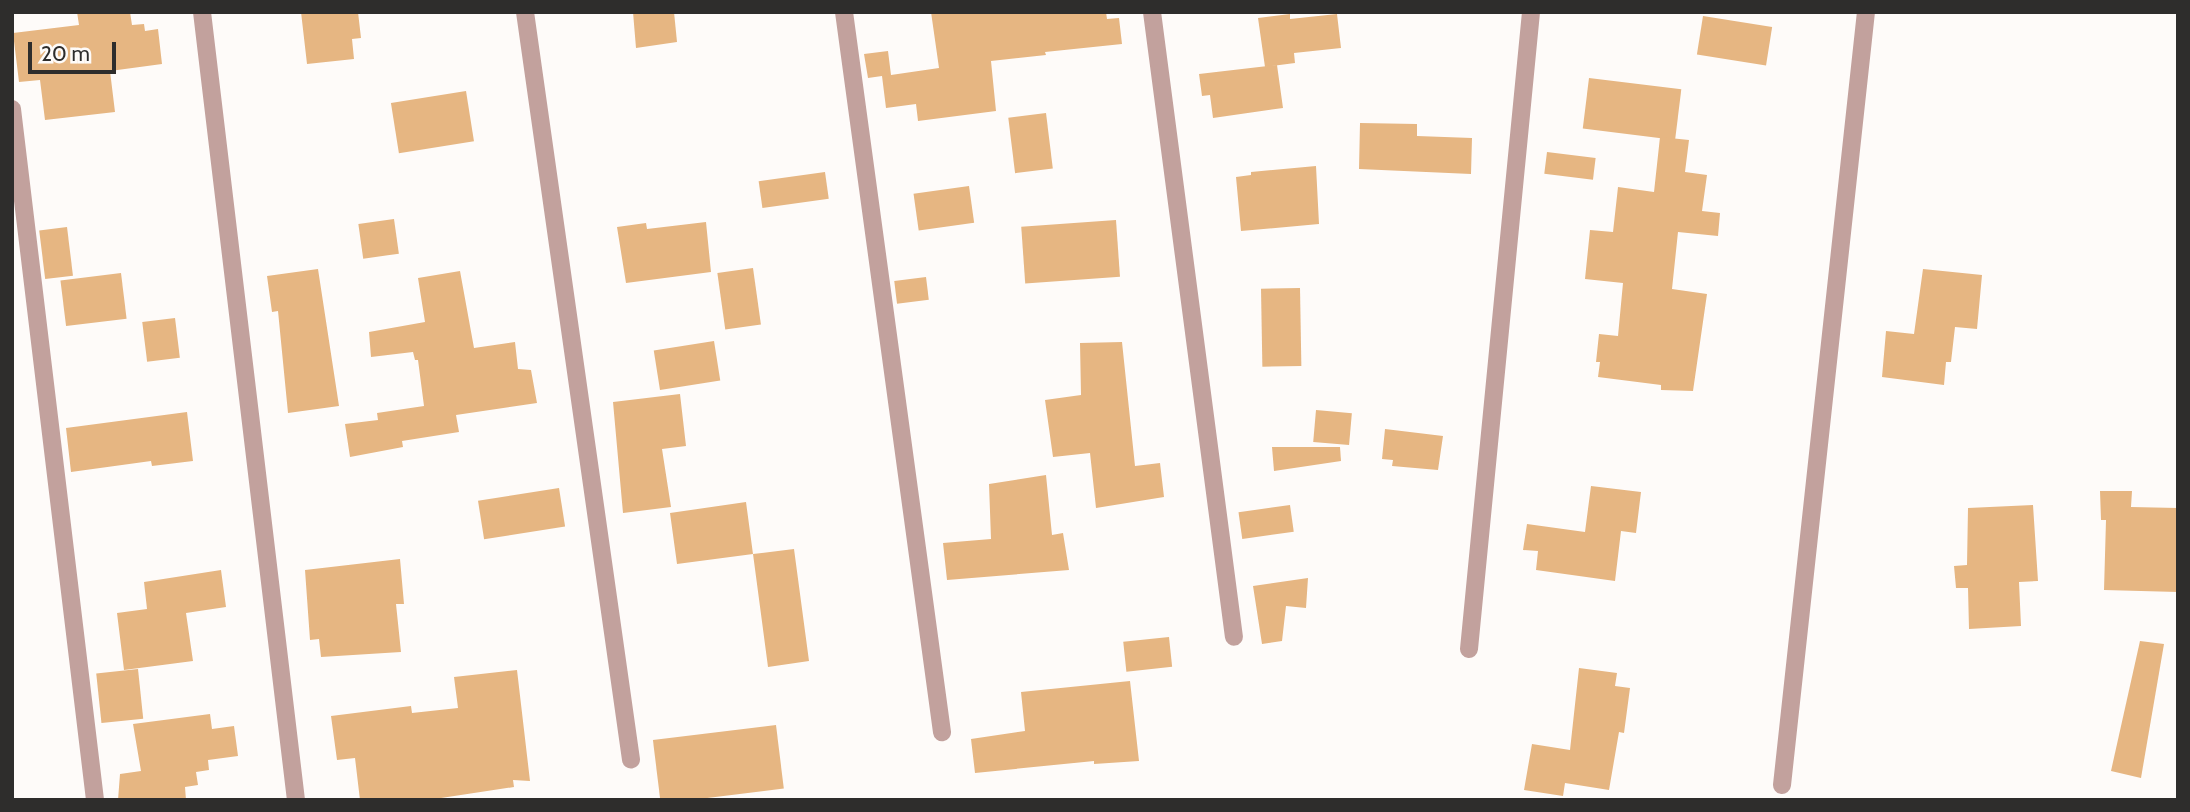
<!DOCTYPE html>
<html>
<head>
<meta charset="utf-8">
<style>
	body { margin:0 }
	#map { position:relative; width:2190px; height:812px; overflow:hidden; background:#fefbf9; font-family:Cabin,sans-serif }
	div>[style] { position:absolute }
	.building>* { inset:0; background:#e6b682; transform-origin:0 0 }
	.minor>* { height:18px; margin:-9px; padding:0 9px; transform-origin:9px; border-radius:9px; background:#c2a19d }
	span { translate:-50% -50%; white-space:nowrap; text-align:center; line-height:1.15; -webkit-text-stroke:5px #fefbf9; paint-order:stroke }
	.frame { position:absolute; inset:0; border:14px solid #2e2d2c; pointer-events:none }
	.scale { position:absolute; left:28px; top:42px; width:88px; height:32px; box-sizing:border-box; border:4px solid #2e2d2c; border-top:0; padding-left:9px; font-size:21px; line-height:24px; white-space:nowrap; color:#2e2d2c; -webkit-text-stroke:5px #fefbf9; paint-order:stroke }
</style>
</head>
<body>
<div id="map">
	<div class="building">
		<i style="clip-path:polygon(77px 12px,130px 12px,132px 25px,144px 24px,145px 31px,158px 29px,162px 64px,110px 71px,115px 112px,45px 120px,40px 80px,19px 82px,13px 33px,79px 25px)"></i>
		<i style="clip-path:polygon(301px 12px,358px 12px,361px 38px,352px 39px,354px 59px,307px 64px)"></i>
		<i style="clip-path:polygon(633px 12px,674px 12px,677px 42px,636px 48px)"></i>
		<i style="clip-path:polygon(931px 12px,1106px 12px,1107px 19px,1119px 18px,1122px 44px,1045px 52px,1046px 55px,991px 61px,996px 111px,918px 121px,916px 104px,886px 108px,882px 76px,868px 78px,864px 54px,888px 51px,891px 75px,939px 68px)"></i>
		<i style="clip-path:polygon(1290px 14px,1290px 19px,1337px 14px,1341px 48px,1294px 53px,1295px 63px,1265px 67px,1258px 18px)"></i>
		<i style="left:1703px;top:16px;width:70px;height:39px;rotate:9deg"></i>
		<i style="clip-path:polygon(1277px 65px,1283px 108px,1213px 118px,1210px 95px,1202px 96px,1199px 74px)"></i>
		<i style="left:1589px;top:78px;width:93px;height:51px;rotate:7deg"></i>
		<i style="left:466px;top:91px;width:51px;height:76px;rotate:81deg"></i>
		<i style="left:1046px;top:113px;width:56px;height:38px;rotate:83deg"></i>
		<i style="clip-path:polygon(1360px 123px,1417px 124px,1417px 136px,1472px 138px,1471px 174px,1359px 169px)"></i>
		<i style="clip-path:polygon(1660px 137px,1689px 140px,1685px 172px,1707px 175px,1702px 211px,1720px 213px,1718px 236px,1678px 232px,1672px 289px,1707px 294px,1693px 391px,1661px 390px,1661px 385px,1598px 377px,1600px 362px,1596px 362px,1599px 334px,1618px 336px,1623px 283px,1585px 279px,1590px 230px,1613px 232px,1618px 187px,1654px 192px)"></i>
		<i style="left:1547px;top:152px;width:49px;height:22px;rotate:7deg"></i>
		<i style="clip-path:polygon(1316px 166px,1319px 224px,1241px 231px,1236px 177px,1251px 175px,1251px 172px)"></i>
		<i style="left:825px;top:172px;width:27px;height:67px;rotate:82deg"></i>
		<i style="left:969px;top:186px;width:37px;height:56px;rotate:82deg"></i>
		<i style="left:394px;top:219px;width:35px;height:36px;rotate:82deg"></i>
		<i style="left:1116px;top:220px;width:57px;height:95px;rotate:86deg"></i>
		<i style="clip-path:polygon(706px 222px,711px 272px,626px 283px,617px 227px,646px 223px,647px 229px)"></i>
		<i style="left:67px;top:227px;width:49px;height:28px;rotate:83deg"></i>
		<i style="left:753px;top:268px;width:57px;height:36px;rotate:82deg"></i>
		<i style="clip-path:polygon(318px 269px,339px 406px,288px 413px,278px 311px,272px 312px,267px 276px)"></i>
		<i style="clip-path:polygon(1923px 269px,1982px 275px,1977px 329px,1955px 327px,1951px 362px,1946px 362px,1944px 385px,1882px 377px,1886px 331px,1914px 334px)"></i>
		<i style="clip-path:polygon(460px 271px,474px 348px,515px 342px,518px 369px,531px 370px,537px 403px,456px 415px,459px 432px,402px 441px,403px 447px,350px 457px,345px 424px,378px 420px,377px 413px,424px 406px,418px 360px,415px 360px,413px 352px,371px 357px,369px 332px,425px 322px,418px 278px)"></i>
		<i style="left:121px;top:273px;width:46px;height:61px;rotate:83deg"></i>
		<i style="left:926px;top:277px;width:23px;height:32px;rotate:83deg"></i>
		<i style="left:1300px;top:288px;width:78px;height:39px;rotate:89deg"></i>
		<i style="left:175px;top:318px;width:40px;height:33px;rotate:83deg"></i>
		<i style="left:714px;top:341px;width:40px;height:61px;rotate:81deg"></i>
		<i style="clip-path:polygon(1122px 342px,1135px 466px,1160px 463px,1164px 497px,1096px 508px,1090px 453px,1053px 457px,1045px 400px,1081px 395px,1080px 343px)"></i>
		<i style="clip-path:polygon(680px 394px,686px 446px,662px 449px,671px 507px,623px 513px,613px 402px)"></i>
		<i style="left:1316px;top:410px;width:36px;height:32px;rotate:5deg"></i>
		<i style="clip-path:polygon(187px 412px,193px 461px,152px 466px,151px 461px,71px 472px,66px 428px)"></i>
		<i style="clip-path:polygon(1385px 429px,1443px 436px,1438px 470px,1392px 466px,1393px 460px,1382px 459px)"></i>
		<i style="clip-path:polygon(1272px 447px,1340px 447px,1341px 461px,1274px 471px)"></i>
		<i style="clip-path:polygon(1046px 475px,1052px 535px,1063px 533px,1069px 570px,947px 580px,943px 543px,991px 539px,989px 484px)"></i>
		<i style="clip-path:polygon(1591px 486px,1641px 492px,1636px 533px,1621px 531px,1615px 581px,1536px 570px,1538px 551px,1523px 550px,1527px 524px,1585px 532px)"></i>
		<i style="left:559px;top:488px;width:39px;height:82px;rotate:81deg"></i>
		<i style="clip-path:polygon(2100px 491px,2132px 491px,2131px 507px,2178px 508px,2178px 592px,2104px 590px,2106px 520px,2101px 520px)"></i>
		<i style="clip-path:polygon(746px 502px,753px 554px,794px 549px,809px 661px,768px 667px,753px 554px,677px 564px,670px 513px)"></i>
		<i style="left:1290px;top:505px;width:27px;height:52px;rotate:82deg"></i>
		<i style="clip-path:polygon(2033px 505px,2038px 581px,2019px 582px,2021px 626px,1969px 629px,1968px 588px,1956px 588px,1954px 566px,1967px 565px,1968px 508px)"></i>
		<i style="clip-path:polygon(400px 559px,404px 604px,396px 604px,401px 652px,321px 657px,319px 639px,310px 640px,305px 570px)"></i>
		<i style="clip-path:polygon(221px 570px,226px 607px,186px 613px,193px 661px,124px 670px,117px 613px,147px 609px,144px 582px)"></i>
		<i style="clip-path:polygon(1308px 578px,1306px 608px,1286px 606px,1282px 641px,1262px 644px,1253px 586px)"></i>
		<i style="left:1169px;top:637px;width:30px;height:46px;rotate:84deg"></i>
		<i style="clip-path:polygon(2140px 641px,2164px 644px,2141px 778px,2111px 771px)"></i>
		<i style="clip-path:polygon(1579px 668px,1617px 673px,1615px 686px,1630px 688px,1624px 733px,1619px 732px,1609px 790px,1565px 783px,1563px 796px,1524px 790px,1532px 744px,1570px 750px)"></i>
		<i style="left:138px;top:669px;width:50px;height:42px;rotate:84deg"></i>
		<i style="clip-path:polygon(517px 670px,530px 781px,513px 780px,514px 787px,428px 800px,360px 800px,355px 758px,337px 760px,331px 716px,411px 706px,412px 713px,458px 708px,454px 677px)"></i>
		<i style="clip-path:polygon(1130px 681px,1139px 761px,1094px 764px,1094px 761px,975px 773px,971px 739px,1025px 731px,1021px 692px)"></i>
		<i style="clip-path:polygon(210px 714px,212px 729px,234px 726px,238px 756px,208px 760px,209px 770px,196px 772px,198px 785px,185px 787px,186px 800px,118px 800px,120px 774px,141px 771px,133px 724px)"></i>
		<i style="left:776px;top:725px;width:64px;height:124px;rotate:83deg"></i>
	</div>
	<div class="minor">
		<i style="left:202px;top:12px;width:794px;rotate:83.2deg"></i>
		<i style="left:525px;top:12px;width:755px;rotate:81.93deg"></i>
		<i style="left:844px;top:12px;width:727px;rotate:82.25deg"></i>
		<i style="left:1152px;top:12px;width:630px;rotate:82.53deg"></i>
		<i style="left:12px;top:109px;width:696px;rotate:83.15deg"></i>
		<i style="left:1469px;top:649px;width:640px;rotate:-84.44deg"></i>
		<i style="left:1782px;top:785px;width:778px;rotate:-83.8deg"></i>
	</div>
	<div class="frame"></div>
	<div class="scale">20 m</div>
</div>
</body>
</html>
